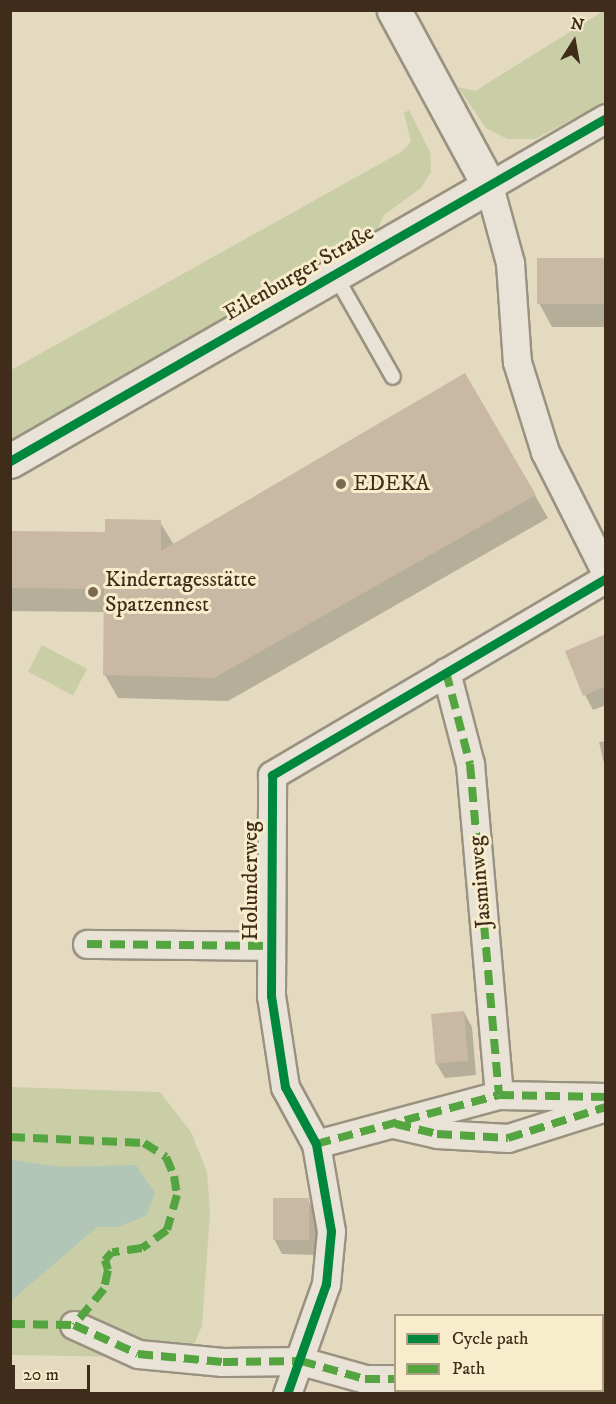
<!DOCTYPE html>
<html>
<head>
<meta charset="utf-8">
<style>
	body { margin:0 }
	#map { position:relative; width:616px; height:1404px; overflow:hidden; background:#e3dac0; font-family:"IM FELL DW Pica",serif }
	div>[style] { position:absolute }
	.green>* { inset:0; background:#c9cea6; transform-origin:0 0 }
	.water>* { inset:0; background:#b1c6b6 }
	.shadow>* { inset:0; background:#0003 }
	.building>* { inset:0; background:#c8b8a4; transform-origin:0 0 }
	.roads { filter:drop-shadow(2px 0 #9a9281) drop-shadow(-2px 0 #9a9281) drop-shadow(0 2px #9a9281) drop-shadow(0 -2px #9a9281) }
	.service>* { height:14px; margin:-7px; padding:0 7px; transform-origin:7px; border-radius:7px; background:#e8e3d6 }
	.minor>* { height:27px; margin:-13.5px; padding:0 13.5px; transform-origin:13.5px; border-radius:13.5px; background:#e8e3d6 }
	.tertiary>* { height:33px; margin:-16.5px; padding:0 16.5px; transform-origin:16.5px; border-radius:16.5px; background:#e8e3d6 }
	.quiet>* { height:8px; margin-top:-4px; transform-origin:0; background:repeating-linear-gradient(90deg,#54a440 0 15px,transparent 0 23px) }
	.cycleway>* { height:9px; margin:-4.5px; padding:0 4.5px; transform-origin:4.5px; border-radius:4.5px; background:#00873e }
	.dots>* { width:16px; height:16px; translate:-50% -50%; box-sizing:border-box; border:3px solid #f7eccc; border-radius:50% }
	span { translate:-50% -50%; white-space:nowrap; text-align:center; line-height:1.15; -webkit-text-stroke:6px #f7eccc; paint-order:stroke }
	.street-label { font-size:22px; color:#402c1a }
	.poi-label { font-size:22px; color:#402c1a }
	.left { translate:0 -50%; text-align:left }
	.frame { position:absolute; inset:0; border:12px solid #402c1a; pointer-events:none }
	.legend { position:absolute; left:394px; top:1314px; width:210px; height:78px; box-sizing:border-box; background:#f7eccc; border:2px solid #ae9f85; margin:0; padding:8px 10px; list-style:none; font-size:18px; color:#402c1a }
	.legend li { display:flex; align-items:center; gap:12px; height:30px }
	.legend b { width:30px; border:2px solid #ae9f85 }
	.north { position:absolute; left:544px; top:12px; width:60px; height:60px; -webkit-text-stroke:4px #f7eccc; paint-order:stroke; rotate:11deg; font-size:16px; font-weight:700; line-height:24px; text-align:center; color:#402c1a }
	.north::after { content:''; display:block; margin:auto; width:21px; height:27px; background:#402c1a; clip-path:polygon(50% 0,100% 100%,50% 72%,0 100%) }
	.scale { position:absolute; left:12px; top:1365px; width:78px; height:27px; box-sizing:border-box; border:3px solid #402c1a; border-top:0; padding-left:8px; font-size:18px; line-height:21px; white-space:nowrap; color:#402c1a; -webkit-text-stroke:4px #f7eccc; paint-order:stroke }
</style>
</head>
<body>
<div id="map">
	<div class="green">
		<i style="clip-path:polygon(605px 10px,605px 102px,535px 139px,507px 139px,486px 128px,458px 87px,475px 91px)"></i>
		<i style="clip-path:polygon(409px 110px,430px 152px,431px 172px,421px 188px,384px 215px,376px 233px,11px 444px,11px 370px,401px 152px,411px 142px,404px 113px)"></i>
		<i style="left:42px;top:645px;width:51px;height:30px;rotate:28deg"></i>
		<i style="clip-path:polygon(11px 1087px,160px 1092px,191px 1132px,207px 1172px,210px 1212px,202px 1326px,188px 1358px,11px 1355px)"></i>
	</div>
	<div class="water">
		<i style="clip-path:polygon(11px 1160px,61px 1167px,136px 1165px,155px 1193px,146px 1216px,117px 1227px,97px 1227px,11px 1301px)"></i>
	</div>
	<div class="shadow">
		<i style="clip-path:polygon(606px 259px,606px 327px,552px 327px,539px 303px)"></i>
		<i style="clip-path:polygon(465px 375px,548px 518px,228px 701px,118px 698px,105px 675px,105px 612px,10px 611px,11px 533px,106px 534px,160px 522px,174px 545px)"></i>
		<i style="clip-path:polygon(606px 645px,606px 705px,593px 710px,585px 695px)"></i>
		<i style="clip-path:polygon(606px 741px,606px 772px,599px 742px)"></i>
		<i style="clip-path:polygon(464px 1012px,472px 1027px,476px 1075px,445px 1078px,436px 1063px)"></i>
		<i style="clip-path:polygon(308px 1200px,316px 1215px,316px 1255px,282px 1254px,274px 1239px)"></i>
	</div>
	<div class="building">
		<i style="left:537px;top:258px;width:69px;height:46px"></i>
		<i style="clip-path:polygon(465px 373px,536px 495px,214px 678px,103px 675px,104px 589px,10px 588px,10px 531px,105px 532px,105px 519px,161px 520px,161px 551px)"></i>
		<i style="clip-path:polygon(606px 634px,606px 686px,583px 696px,565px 651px)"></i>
		<i style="left:464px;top:1011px;width:50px;height:33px;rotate:85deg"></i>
		<i style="left:273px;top:1198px;width:36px;height:42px"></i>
	</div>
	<div class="roads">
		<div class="service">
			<i style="left:335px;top:275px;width:117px;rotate:60.4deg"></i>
		</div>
		<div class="minor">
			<i style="left:606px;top:118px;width:135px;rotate:149.8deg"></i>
			<i style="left:489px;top:186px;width:80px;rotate:74.7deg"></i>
			<i style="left:510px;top:263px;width:99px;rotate:86deg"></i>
			<i style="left:517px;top:362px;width:94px;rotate:72.7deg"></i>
			<i style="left:545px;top:452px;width:136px;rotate:63.2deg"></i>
			<i style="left:446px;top:672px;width:95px;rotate:75.4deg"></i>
			<i style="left:470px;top:764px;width:332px;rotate:85deg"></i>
			<i style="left:87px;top:944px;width:183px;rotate:0.6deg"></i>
			<i style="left:394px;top:1124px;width:44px;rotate:13.1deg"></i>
			<i style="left:437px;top:1134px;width:71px;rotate:3.2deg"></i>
			<i style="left:508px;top:1138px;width:103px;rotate:-17.6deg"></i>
			<i style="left:316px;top:1144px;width:189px;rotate:-15deg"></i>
			<i style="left:499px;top:1095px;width:107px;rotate:1.1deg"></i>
			<i style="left:74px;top:1325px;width:70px;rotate:24.4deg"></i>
			<i style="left:138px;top:1354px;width:85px;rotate:5.4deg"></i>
			<i style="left:223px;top:1362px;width:78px;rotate:-0.7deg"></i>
			<i style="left:301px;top:1361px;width:66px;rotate:15.7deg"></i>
			<i style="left:365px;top:1379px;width:31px"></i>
			<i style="left:602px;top:1379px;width:4px"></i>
			<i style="left:287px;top:1394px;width:117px;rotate:-70.5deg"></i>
			<i style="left:326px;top:1284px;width:53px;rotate:-84.6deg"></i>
			<i style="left:331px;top:1231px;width:88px;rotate:-99.8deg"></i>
			<i style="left:316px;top:1144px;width:65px;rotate:-118.5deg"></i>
			<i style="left:285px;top:1087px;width:92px;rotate:-98.7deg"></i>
			<i style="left:271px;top:996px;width:221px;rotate:-89.7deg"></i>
			<i style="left:272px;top:775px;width:388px;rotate:-30.5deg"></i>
		</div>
		<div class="tertiary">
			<i style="left:10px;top:461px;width:552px;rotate:-29.86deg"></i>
			<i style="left:489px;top:186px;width:200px;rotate:-118.4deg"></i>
		</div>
	</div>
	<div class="quiet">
		<i style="left:446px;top:672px;width:95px;rotate:75.4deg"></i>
		<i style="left:470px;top:764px;width:332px;rotate:85deg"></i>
		<i style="left:87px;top:944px;width:183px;rotate:0.6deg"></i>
		<i style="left:396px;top:1124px;width:42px;rotate:13.7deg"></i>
		<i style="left:437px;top:1134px;width:71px;rotate:3.2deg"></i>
		<i style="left:508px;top:1138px;width:103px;rotate:-17.6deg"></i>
		<i style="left:10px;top:1137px;width:134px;rotate:2.6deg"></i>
		<i style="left:144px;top:1143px;width:26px;rotate:32deg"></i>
		<i style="left:166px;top:1157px;width:21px;rotate:67deg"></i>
		<i style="left:174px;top:1176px;width:19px;rotate:81deg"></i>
		<i style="left:177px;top:1195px;width:36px;rotate:106deg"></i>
		<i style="left:167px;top:1230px;width:31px;rotate:144deg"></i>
		<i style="left:142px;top:1248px;width:30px;rotate:172deg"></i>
		<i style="left:112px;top:1252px;width:11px;rotate:131deg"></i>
		<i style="left:105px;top:1260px;width:10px;rotate:73deg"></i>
		<i style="left:108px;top:1270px;width:19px;rotate:102deg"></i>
		<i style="left:104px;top:1289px;width:47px;rotate:129.8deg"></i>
		<i style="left:316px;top:1144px;width:189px;rotate:-15deg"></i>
		<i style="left:499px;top:1095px;width:107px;rotate:1.1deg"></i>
		<i style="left:10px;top:1324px;width:64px;rotate:0.9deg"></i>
		<i style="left:74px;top:1325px;width:70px;rotate:24.4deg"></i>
		<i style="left:138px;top:1354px;width:85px;rotate:5.4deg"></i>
		<i style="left:223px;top:1362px;width:78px;rotate:-0.7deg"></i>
		<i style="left:301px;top:1361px;width:66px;rotate:15.7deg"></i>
		<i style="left:365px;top:1379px;width:31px"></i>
		<i style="left:602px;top:1379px;width:4px"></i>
	</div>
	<div class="cycleway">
		<i style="left:10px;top:461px;width:688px;rotate:-29.92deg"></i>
		<i style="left:287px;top:1394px;width:117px;rotate:-70.5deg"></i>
		<i style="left:326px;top:1284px;width:53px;rotate:-84.6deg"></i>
		<i style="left:331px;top:1231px;width:88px;rotate:-99.8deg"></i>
		<i style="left:316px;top:1144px;width:65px;rotate:-118.5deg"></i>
		<i style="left:285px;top:1087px;width:92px;rotate:-98.7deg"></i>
		<i style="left:271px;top:996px;width:221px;rotate:-89.7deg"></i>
		<i style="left:272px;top:775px;width:388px;rotate:-30.5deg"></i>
	</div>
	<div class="dots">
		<i style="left:341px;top:484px;background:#796954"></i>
		<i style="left:93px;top:592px;background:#796954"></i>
	</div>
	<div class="street-label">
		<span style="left:299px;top:273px;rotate:-30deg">Eilenburger Straße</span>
		<span style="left:251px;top:881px;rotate:-90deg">Holunderweg</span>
		<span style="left:480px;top:882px;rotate:-95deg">Jasminweg</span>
	</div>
	<div class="poi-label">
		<span class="left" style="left:353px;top:484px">EDEKA</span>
		<span class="left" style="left:105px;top:592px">Kindertagesstätte<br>Spatzennest</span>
	</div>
	<div class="frame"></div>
	<ul class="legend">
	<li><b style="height:8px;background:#00873e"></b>Cycle path</li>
	<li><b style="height:8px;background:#54a440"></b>Path</li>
	</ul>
	<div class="north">N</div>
	<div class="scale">20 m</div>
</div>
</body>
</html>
